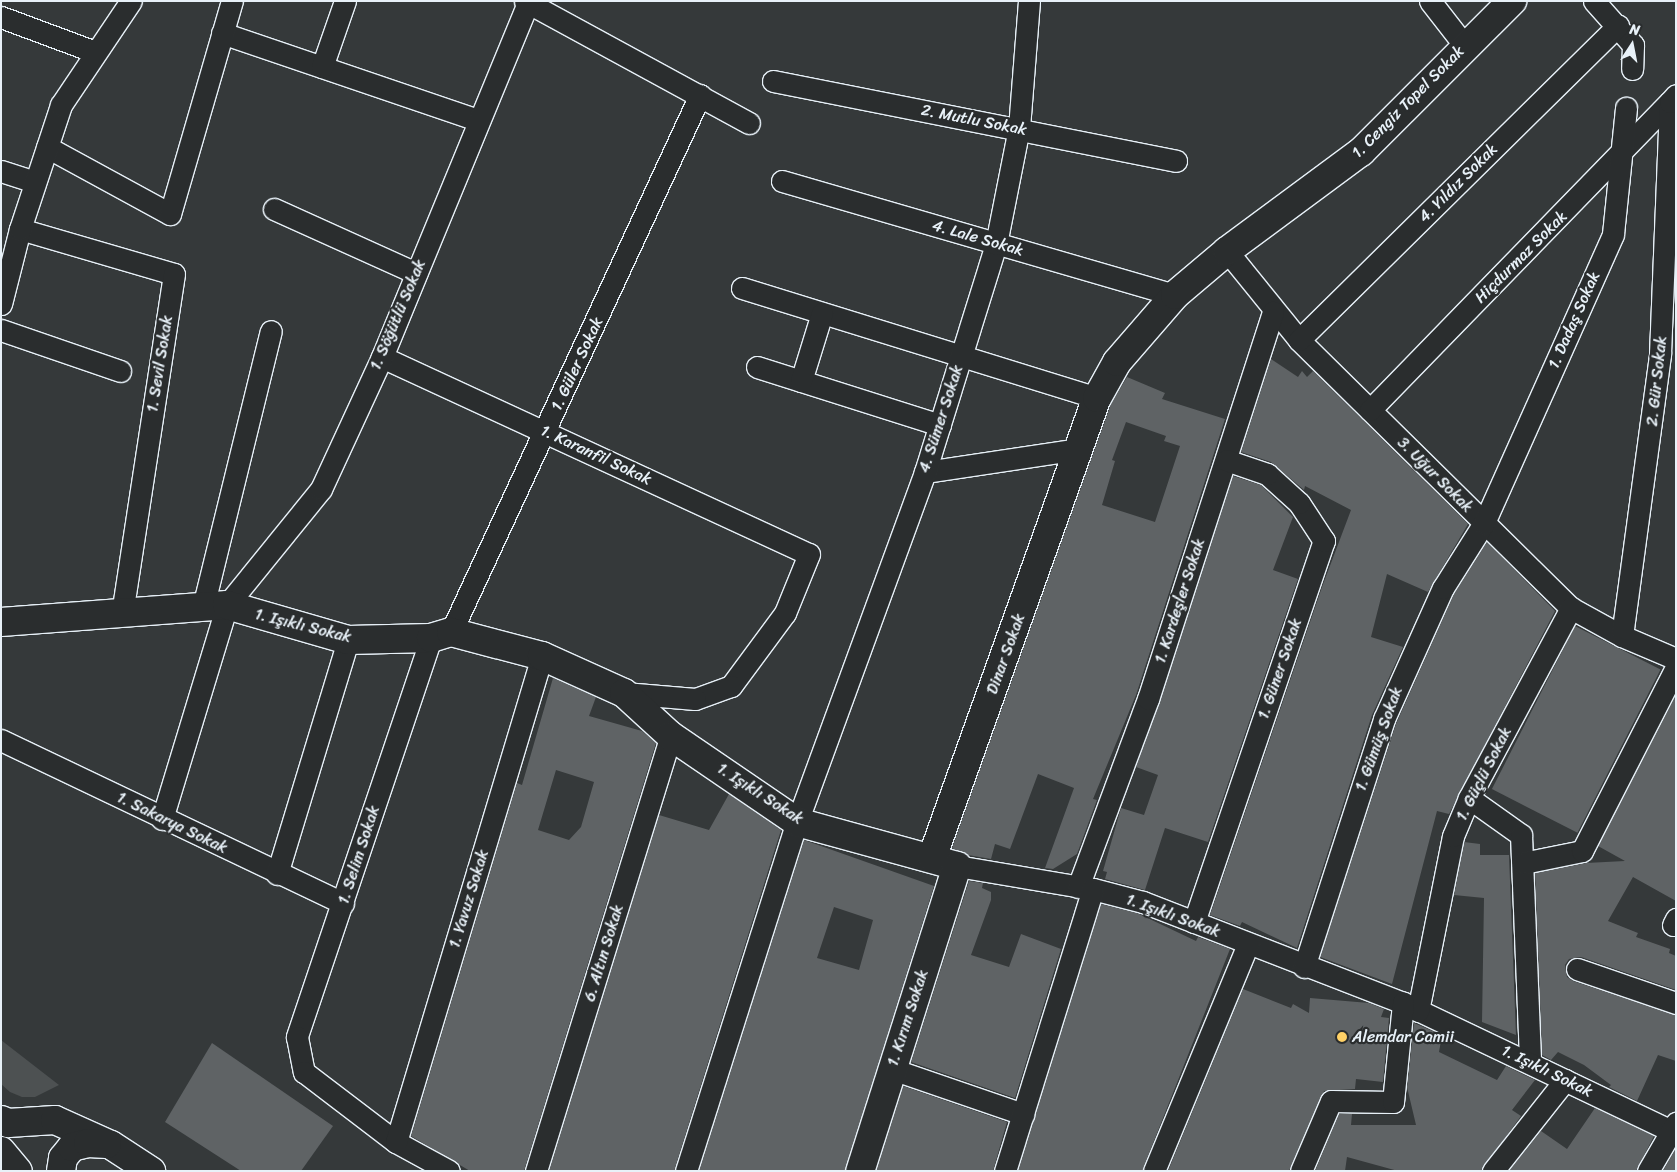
<!DOCTYPE html>
<html>
<head>
<meta charset="utf-8">
<style>
	body { margin:0 }
	#map { position:relative; width:1677px; height:1172px; overflow:hidden; background:#35393a; font-family:Sriracha,sans-serif }
	div>[style] { position:absolute }
	.green>* { inset:0; background:#4d5152 }
	.building>* { inset:0; background:#5f6365; transform-origin:0 0 }
	.roads { filter:drop-shadow(1px 0 #e8f1f8) drop-shadow(-1px 0 #e8f1f8) drop-shadow(0 1px #e8f1f8) drop-shadow(0 -1px #e8f1f8) }
	.street>* { height:21px; margin:-10.5px; padding:0 10.5px; transform-origin:10.5px; border-radius:10.5px; background:#2a2d2e }
	.secondary>* { height:28px; margin:-14px; padding:0 14px; transform-origin:14px; border-radius:14px; background:#2a2d2e }
	.highway>* { height:28px; margin:-14px; padding:0 14px; transform-origin:14px; border-radius:14px; background:#2a2d2e }
	.dots>* { width:14px; height:14px; translate:-50% -50%; box-sizing:border-box; border:2px solid #2a2d2e; border-radius:50% }
	span { translate:-50% -50%; white-space:nowrap; text-align:center; line-height:1.15; -webkit-text-stroke:4.5px #2a2d2e; paint-order:stroke }
	.street-label { font-size:16px; color:#e8f1f8 }
	.poi-label { font-size:16px; color:#e8f1f8 }
	.left { translate:0 -50%; text-align:left }
	.frame { position:absolute; inset:0; border:2px solid #e8f1f8; pointer-events:none }
	.north { position:absolute; left:1607px; top:20px; width:50px; height:50px; -webkit-text-stroke:4px #2a2d2e; paint-order:stroke; rotate:11deg; font-size:14px; font-weight:700; line-height:20px; text-align:center; color:#e8f1f8 }
	.north::after { content:''; display:block; margin:auto; width:18px; height:22px; background:#e8f1f8; clip-path:polygon(50% 0,100% 100%,50% 72%,0 100%) }
</style>
</head>
<body>
<div id="map">
	<div class="green">
		<i style="clip-path:polygon(1px 1040px,59px 1085px,35px 1097px,22px 1097px,10px 1092px,1px 1084px)"></i>
	</div>
	<div class="building">
		<i style="clip-path:polygon(1271px 359px,1298px 377px,1302px 371px,1307px 377px,1313px 371px,1468px 524px,1428px 592px,1387px 574px,1371px 637px,1403px 647px,1372px 715px,1297px 948px,1242px 922px,1240px 926px,1210px 915px,1322px 587px,1351px 510px,1305px 486px,1304px 490px,1271px 462px,1241px 452px)"></i>
		<i style="clip-path:polygon(evenodd,1127px 377px,1165px 393px,1162px 399px,1225px 419px,1136px 695px,1093px 799px,1097px 800px,1077px 854px,1053px 869px,1045px 868px,1074px 788px,1038px 774px,1010px 849px,995px 844px,991px 859px,968px 855px,952px 848px,1111px 404px,1127px 377px,1126px 422px,1166px 436px,1164px 441px,1180px 446px,1155px 522px,1102px 505px,1115px 461px,1112px 460px,1126px 422px)"></i>
		<i style="clip-path:polygon(1233px 476px,1261px 485px,1293px 517px,1273px 570px,1298px 579px,1208px 842px,1165px 828px,1145px 890px,1105px 879px,1107px 872px,1103px 871px,1121px 808px,1144px 815px,1158px 775px,1136px 767px)"></i>
		<i style="clip-path:polygon(1487px 542px,1555px 611px,1449px 814px,1437px 811px,1392px 984px,1320px 957px,1396px 724px,1454px 594px)"></i>
		<i style="left:1575px;top:626px;width:96px;height:183px;rotate:27deg"></i>
		<i style="clip-path:polygon(evenodd,553px 678px,596px 697px,589px 716px,642px 731px,656px 743px,524px 1171px,470px 1171px,411px 1136px,517px 783px,522px 785px,553px 678px,556px 770px,594px 782px,581px 827px,569px 840px,538px 830px,556px 770px)"></i>
		<i style="clip-path:polygon(1676px 695px,1676px 901px,1633px 877px,1608px 921px,1638px 933px,1636px 937px,1670px 949px,1669px 953px,1676px 956px,1676px 990px,1581px 957px,1569px 959px,1565px 965px,1567px 977px,1573px 981px,1676px 1015px,1676px 1061px,1658px 1055px,1637px 1101px,1609px 1087px,1611px 1085px,1584px 1065px,1558px 1052px,1551px 1060px,1542px 1055px,1535px 873px,1586px 863px,1625px 861px,1598px 846px)"></i>
		<i style="clip-path:polygon(729px 794px,781px 830px,674px 1171px,549px 1171px,659px 815px,709px 830px)"></i>
		<i style="clip-path:polygon(evenodd,804px 840px,934px 886px,845px 1171px,699px 1171px,804px 840px,834px 907px,873px 920px,859px 970px,817px 958px,834px 907px)"></i>
		<i style="clip-path:polygon(1464px 842px,1480px 844px,1480px 855px,1509px 855px,1516px 1035px,1482px 1022px,1484px 898px,1454px 895px)"></i>
		<i style="clip-path:polygon(969px 881px,983px 883px,982px 888px,991px 892px,991px 900px,971px 955px,1009px 967px,1021px 934px,1061px 949px,1015px 1098px,911px 1062px)"></i>
		<i style="clip-path:polygon(1101px 904px,1137px 913px,1196px 941px,1198px 937px,1230px 949px,1142px 1171px,1018px 1171px)"></i>
		<i style="clip-path:polygon(1243px 989px,1291px 1008px,1293px 1004px,1309px 1013px,1310px 998px,1369px 1003px,1384px 1009px,1381px 1017px,1389px 1018px,1383px 1082px,1356px 1079px,1355px 1089px,1324px 1091px,1289px 1171px,1168px 1171px)"></i>
		<i style="clip-path:polygon(1414px 1023px,1442px 1035px,1439px 1052px,1497px 1080px,1506px 1066px,1535px 1080px,1512px 1110px,1521px 1116px,1481px 1171px,1398px 1171px,1347px 1157px,1345px 1171px,1315px 1171px,1339px 1114px,1352px 1114px,1351px 1125px,1416px 1125px,1407px 1087px)"></i>
		<i style="clip-path:polygon(212px 1043px,333px 1126px,301px 1171px,241px 1171px,165px 1122px)"></i>
		<i style="clip-path:polygon(903px 1086px,1007px 1122px,993px 1171px,876px 1171px)"></i>
		<i style="clip-path:polygon(1595px 1108px,1654px 1136px,1636px 1171px,1509px 1171px,1541px 1131px,1567px 1149px)"></i>
		<i style="clip-path:polygon(1676px 1148px,1676px 1171px,1663px 1171px)"></i>
	</div>
	<div class="roads">
		<div class="street">
			<i style="left:525px;top:1px;width:255px;rotate:28.6deg"></i>
			<i style="left:1430px;top:1px;width:57px;rotate:52.1deg"></i>
			<i style="left:1594px;top:1px;width:59px;rotate:48.4deg"></i>
			<i style="left:1633px;top:45px;width:24px;rotate:92deg"></i>
			<i style="left:1px;top:17px;width:100px;rotate:20.4deg"></i>
			<i style="left:222px;top:33px;width:270px;rotate:18.8deg"></i>
			<i style="left:322px;top:67px;width:70px;rotate:-70.8deg"></i>
			<i style="left:773px;top:81px;width:411px;rotate:11.2deg"></i>
			<i style="left:47px;top:147px;width:140px;rotate:28.6deg"></i>
			<i style="left:170px;top:214px;width:222px;rotate:-73.8deg"></i>
			<i style="left:1px;top:171px;width:35px;rotate:18deg"></i>
			<i style="left:782px;top:181px;width:409px;rotate:16.2deg"></i>
			<i style="left:274px;top:209px;width:156px;rotate:24.3deg"></i>
			<i style="left:20px;top:229px;width:160px;rotate:16.3deg"></i>
			<i style="left:174px;top:274px;width:343px;rotate:98.7deg"></i>
			<i style="left:1227px;top:251px;width:114px;rotate:51deg"></i>
			<i style="left:1299px;top:340px;width:382px;rotate:44.6deg"></i>
			<i style="left:1571px;top:608px;width:58px;rotate:28.8deg"></i>
			<i style="left:1622px;top:636px;width:59px;rotate:23.1deg"></i>
			<i style="left:742px;top:288px;width:372px;rotate:17.2deg"></i>
			<i style="left:1px;top:304px;width:77px;rotate:-75.8deg"></i>
			<i style="left:20px;top:229px;width:131px;rotate:-71.7deg"></i>
			<i style="left:61px;top:105px;width:125px;rotate:-56.1deg"></i>
			<i style="left:1px;top:330px;width:126px;rotate:19deg"></i>
			<i style="left:1299px;top:340px;width:448px;rotate:-44.6deg"></i>
			<i style="left:382px;top:357px;width:470px;rotate:24.8deg"></i>
			<i style="left:809px;top:554px;width:64px;rotate:112.1deg"></i>
			<i style="left:785px;top:613px;width:91px;rotate:126.5deg"></i>
			<i style="left:731px;top:686px;width:38px;rotate:160deg"></i>
			<i style="left:695px;top:699px;width:71px;rotate:-175.2deg"></i>
			<i style="left:757px;top:367px;width:192px;rotate:17.6deg"></i>
			<i style="left:801px;top:381px;width:71px;rotate:-72.8deg"></i>
			<i style="left:1370px;top:410px;width:430px;rotate:-45.8deg"></i>
			<i style="left:925px;top:472px;width:156px;rotate:-8.5deg"></i>
			<i style="left:203px;top:607px;width:284px;rotate:-76.2deg"></i>
			<i style="left:451px;top:632px;width:592px;rotate:-65.12deg"></i>
			<i style="left:1622px;top:636px;width:285px;rotate:-82.3deg"></i>
			<i style="left:1660px;top:354px;width:252px;rotate:-87.7deg"></i>
			<i style="left:1670px;top:102px;width:9px;rotate:-49deg"></i>
			<i style="left:431px;top:638px;width:421px;rotate:108.6deg"></i>
			<i style="left:297px;top:1037px;width:36px;rotate:79deg"></i>
			<i style="left:304px;top:1072px;width:116px;rotate:37.3deg"></i>
			<i style="left:396px;top:1142px;width:60px;rotate:28.7deg"></i>
			<i style="left:1px;top:740px;width:379px;rotate:25.5deg"></i>
			<i style="left:1469px;top:798px;width:64px;rotate:35.4deg"></i>
			<i style="left:1521px;top:835px;width:226px;rotate:87.7deg"></i>
			<i style="left:162px;top:819px;width:224px;rotate:-73.1deg"></i>
			<i style="left:227px;top:605px;width:149px;rotate:-51deg"></i>
			<i style="left:321px;top:489px;width:145px;rotate:-65.2deg"></i>
			<i style="left:382px;top:357px;width:385px;rotate:-67.6deg"></i>
			<i style="left:1523px;top:863px;width:60px;rotate:-11.5deg"></i>
			<i style="left:1582px;top:851px;width:207px;rotate:-62.9deg"></i>
			<i style="left:957px;top:866px;width:138px;rotate:9.6deg"></i>
			<i style="left:1093px;top:889px;width:52px;rotate:14.6deg"></i>
			<i style="left:1143px;top:902px;width:279px;rotate:21.2deg"></i>
			<i style="left:1403px;top:1003px;width:302px;rotate:25.5deg"></i>
			<i style="left:277px;top:874px;width:245px;rotate:-73.1deg"></i>
			<i style="left:1078px;top:887px;width:201px;rotate:-69.6deg"></i>
			<i style="left:1148px;top:699px;width:407px;rotate:-72.1deg"></i>
			<i style="left:1194px;top:922px;width:403px;rotate:-71.2deg"></i>
			<i style="left:1324px;top:541px;width:45px;rotate:-123.3deg"></i>
			<i style="left:1299px;top:503px;width:43px;rotate:-137.8deg"></i>
			<i style="left:1267px;top:474px;width:43px;rotate:-161.1deg"></i>
			<i style="left:1673px;top:925px;width:7px;rotate:-63deg"></i>
			<i style="left:1304px;top:967px;width:261px;rotate:-72.1deg"></i>
			<i style="left:1384px;top:719px;width:144px;rotate:-65.8deg"></i>
			<i style="left:1443px;top:588px;width:77px;rotate:-57.8deg"></i>
			<i style="left:1484px;top:523px;width:316px;rotate:-65.9deg"></i>
			<i style="left:1613px;top:234px;width:127px;rotate:-84.1deg"></i>
			<i style="left:1577px;top:969px;width:105px;rotate:19deg"></i>
			<i style="left:1418px;top:1011px;width:178px;rotate:-78.7deg"></i>
			<i style="left:1453px;top:836px;width:41px;rotate:-67.2deg"></i>
			<i style="left:1469px;top:798px;width:216px;rotate:-61.8deg"></i>
			<i style="left:892px;top:1069px;width:139px;rotate:19deg"></i>
			<i style="left:396px;top:1142px;width:507px;rotate:-73.28deg"></i>
			<i style="left:536px;top:1171px;width:455px;rotate:-72.8deg"></i>
			<i style="left:686px;top:1171px;width:366px;rotate:-72.4deg"></i>
			<i style="left:797px;top:822px;width:373px;rotate:-69.9deg"></i>
			<i style="left:925px;top:472px;width:239px;rotate:-72.7deg"></i>
			<i style="left:996px;top:244px;width:118px;rotate:-78.8deg"></i>
			<i style="left:1019px;top:128px;width:127px;rotate:-85.5deg"></i>
			<i style="left:1005px;top:1171px;width:295px;rotate:-72.7deg"></i>
			<i style="left:1154px;top:1171px;width:246px;rotate:-67.5deg"></i>
			<i style="left:1301px;top:1171px;width:76px;rotate:-66.8deg"></i>
			<i style="left:1331px;top:1101px;width:62px;rotate:0.9deg"></i>
			<i style="left:1393px;top:1102px;width:100px;rotate:-84.2deg"></i>
			<i style="left:1493px;top:1171px;width:116px;rotate:-51.6deg"></i>
			<i style="left:1648px;top:1171px;width:56px;rotate:-59.7deg"></i>
		</div>
		<div class="secondary">
			<i style="left:1px;top:622px;width:227px;rotate:-4.3deg"></i>
			<i style="left:227px;top:605px;width:126px;rotate:16.1deg"></i>
			<i style="left:348px;top:640px;width:83px;rotate:-1.4deg"></i>
			<i style="left:431px;top:638px;width:21px;rotate:-17deg"></i>
			<i style="left:451px;top:632px;width:94px;rotate:14.8deg"></i>
			<i style="left:542px;top:656px;width:90px;rotate:24.3deg"></i>
			<i style="left:624px;top:693px;width:64px;rotate:42.5deg"></i>
			<i style="left:671px;top:736px;width:153px;rotate:34.3deg"></i>
			<i style="left:797px;top:822px;width:166px;rotate:15.4deg"></i>
			<i style="left:957px;top:866px;width:320px;rotate:107.6deg"></i>
			<i style="left:932px;top:858px;width:489px;rotate:-70.3deg"></i>
			<i style="left:1097px;top:398px;width:41px;rotate:-60.9deg"></i>
			<i style="left:1117px;top:362px;width:89px;rotate:-49.1deg"></i>
			<i style="left:1175px;top:295px;width:68px;rotate:-40.2deg"></i>
			<i style="left:1227px;top:251px;width:167px;rotate:-36.5deg"></i>
			<i style="left:1361px;top:152px;width:214px;rotate:-45deg"></i>
			<i style="left:1px;top:1120px;width:8px;rotate:23deg"></i>
			<i style="left:8px;top:1123px;width:47px;rotate:-3.7deg"></i>
			<i style="left:55px;top:1120px;width:61px;rotate:24.1deg"></i>
			<i style="left:111px;top:1145px;width:48px;rotate:33deg"></i>
			<i style="left:61px;top:1171px;width:13px;rotate:-81deg"></i>
			<i style="left:63px;top:1158px;width:14px;rotate:-51deg"></i>
			<i style="left:72px;top:1147px;width:16px;rotate:-14deg"></i>
			<i style="left:88px;top:1143px;width:19px;rotate:3deg"></i>
		</div>
		<div class="highway">
			<i style="left:1px;top:1151px;width:26px;rotate:50deg"></i>
		</div>
	</div>
	<div class="dots">
		<i style="left:1342px;top:1037px;background:#ffd166"></i>
	</div>
	<div class="street-label">
		<span style="left:1408px;top:102px;rotate:-45deg">1. Cengiz Topel Sokak</span>
		<span style="left:974px;top:120px;rotate:11deg">2. Mutlu Sokak</span>
		<span style="left:1458px;top:183px;rotate:-45deg">4. Yıldız Sokak</span>
		<span style="left:978px;top:238px;rotate:16deg">4. Lale Sokak</span>
		<span style="left:1521px;top:257px;rotate:-45deg">Hiçdurmaz Sokak</span>
		<span style="left:398px;top:315px;rotate:-67deg">1. Söğütlü Sokak</span>
		<span style="left:1574px;top:320px;rotate:-66deg">1. Dadaş Sokak</span>
		<span style="left:160px;top:364px;rotate:-81deg">1. Sevil Sokak</span>
		<span style="left:577px;top:364px;rotate:-65deg">1. Güler Sokak</span>
		<span style="left:1657px;top:381px;rotate:-84deg">2. Gür Sokak</span>
		<span style="left:941px;top:419px;rotate:-72deg">4. Sümer Sokak</span>
		<span style="left:596px;top:455px;rotate:25deg">1. Karanfil Sokak</span>
		<span style="left:1435px;top:475px;rotate:45deg">3. Uğur Sokak</span>
		<span style="left:1180px;top:601px;rotate:-72deg">1. Kardeşler Sokak</span>
		<span style="left:303px;top:626px;rotate:14deg">1. Işıklı Sokak</span>
		<span style="left:1006px;top:654px;rotate:-70deg">Dinar Sokak</span>
		<span style="left:1280px;top:669px;rotate:-71deg">1. Güner Sokak</span>
		<span style="left:1379px;top:739px;rotate:-70deg">1. Gümüş Sokak</span>
		<span style="left:1484px;top:774px;rotate:-63deg">1. Güçlü Sokak</span>
		<span style="left:760px;top:794px;rotate:33deg">1. Işıklı Sokak</span>
		<span style="left:172px;top:823px;rotate:26deg">1. Sakarya Sokak</span>
		<span style="left:359px;top:855px;rotate:-72deg">1. Selim Sokak</span>
		<span style="left:469px;top:899px;rotate:-73deg">1. Yavuz Sokak</span>
		<span style="left:1173px;top:916px;rotate:20deg">1. Işıklı Sokak</span>
		<span style="left:604px;top:953px;rotate:-73deg">6. Altın Sokak</span>
		<span style="left:908px;top:1018px;rotate:-72deg">1. Kırım Sokak</span>
		<span style="left:1547px;top:1071px;rotate:26deg">1. Işıklı Sokak</span>
	</div>
	<div class="poi-label">
		<span class="left" style="left:1352px;top:1037px">Alemdar Camii</span>
	</div>
	<div class="frame"></div>
	<div class="north">N</div>
</div>
</body>
</html>
